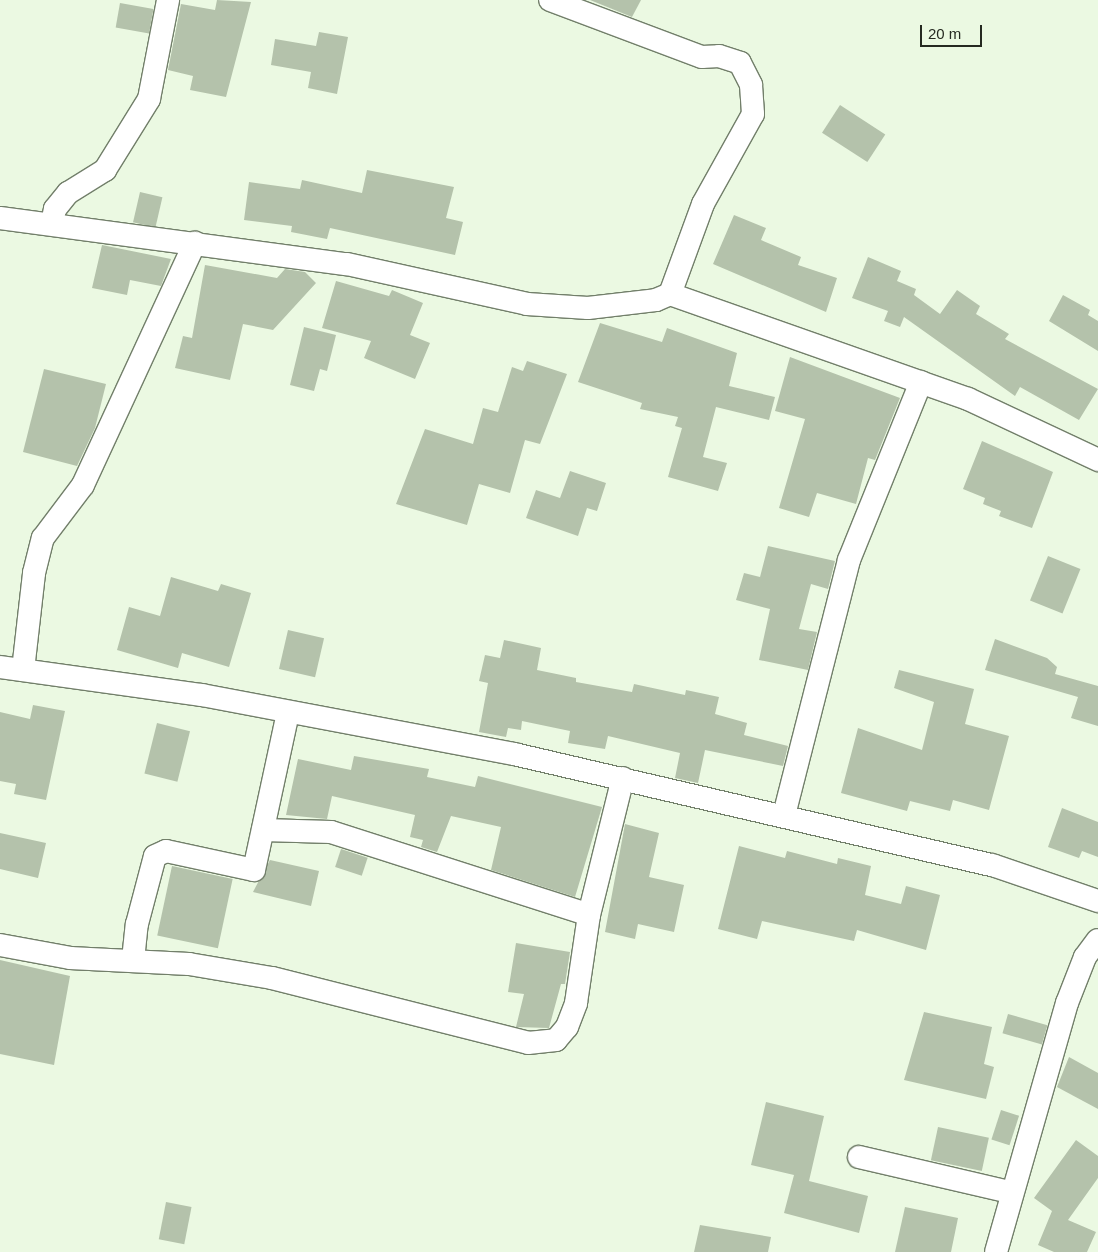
<!DOCTYPE html>
<html>
<head>
<meta charset="utf-8">
<style>
	body { margin:0 }
	#map { position:relative; width:1098px; height:1252px; overflow:hidden; background:#ebf9e2; font-family:Arial,sans-serif }
	div>[style] { position:absolute }
	.building>* { inset:0; background:#b4c2ab; transform-origin:0 0 }
	.roads { filter:drop-shadow(1px 0 #727f6a) drop-shadow(-1px 0 #727f6a) drop-shadow(0 1px #727f6a) drop-shadow(0 -1px #727f6a) }
	.street>* { height:22px; margin:-11px; padding:0 11px; transform-origin:11px; border-radius:11px; background:#fff }
	span { translate:-50% -50%; white-space:nowrap; text-align:center; line-height:1.15; -webkit-text-stroke:5px #ebf9e2; paint-order:stroke }
	.scale { position:absolute; left:920px; top:25px; width:62px; height:22px; box-sizing:border-box; border:2px solid #252a21; border-top:0; padding-left:6px; font-size:15px; line-height:18px; white-space:nowrap; color:#252a21; -webkit-text-stroke:4px #ebf9e2; paint-order:stroke }
</style>
</head>
<body>
<div id="map">
	<div class="building">
		<i style="clip-path:polygon(217px 0,251px 2px,226px 97px,190px 90px,193px 76px,168px 70px,181px 4px,215px 10px)"></i>
		<i style="clip-path:polygon(590px 0,641px 0,632px 17px)"></i>
		<i style="left:120px;top:3px;width:34px;height:25px;rotate:10deg"></i>
		<i style="clip-path:polygon(319px 32px,348px 37px,337px 94px,308px 88px,311px 72px,271px 65px,275px 39px,316px 46px)"></i>
		<i style="left:840px;top:105px;width:54px;height:33px;rotate:33deg"></i>
		<i style="clip-path:polygon(367px 170px,454px 187px,446px 218px,463px 222px,455px 255px,330px 228px,327px 239px,291px 232px,292px 226px,244px 220px,249px 182px,300px 189px,302px 180px,362px 193px)"></i>
		<i style="left:140px;top:192px;width:23px;height:31px;rotate:13deg"></i>
		<i style="clip-path:polygon(734px 215px,766px 228px,761px 240px,801px 257px,798px 265px,837px 278px,826px 312px,713px 264px)"></i>
		<i style="clip-path:polygon(102px 245px,171px 259px,161px 286px,130px 280px,127px 295px,92px 288px)"></i>
		<i style="clip-path:polygon(868px 257px,901px 271px,897px 281px,916px 289px,914px 295px,940px 314px,957px 290px,980px 306px,976px 314px,1009px 334px,1005px 339px,1098px 389px,1079px 420px,1020px 387px,1015px 396px,904px 317px,900px 327px,884px 321px,888px 311px,852px 298px)"></i>
		<i style="clip-path:polygon(205px 265px,277px 278px,285px 269px,305px 272px,316px 283px,273px 330px,243px 324px,230px 380px,175px 368px,183px 336px,192px 338px)"></i>
		<i style="clip-path:polygon(336px 281px,389px 296px,392px 290px,423px 303px,410px 335px,430px 343px,415px 379px,364px 358px,371px 341px,322px 328px)"></i>
		<i style="clip-path:polygon(1063px 295px,1090px 310px,1088px 315px,1098px 321px,1098px 351px,1049px 321px)"></i>
		<i style="clip-path:polygon(600px 323px,662px 342px,667px 328px,737px 353px,729px 386px,775px 397px,769px 420px,716px 407px,703px 457px,727px 463px,718px 491px,668px 477px,682px 428px,675px 426px,678px 417px,640px 409px,642px 403px,578px 382px)"></i>
		<i style="clip-path:polygon(304px 327px,336px 335px,327px 371px,320px 369px,314px 391px,290px 385px)"></i>
		<i style="clip-path:polygon(790px 357px,900px 398px,875px 460px,868px 458px,856px 504px,817px 493px,809px 517px,779px 508px,805px 419px,775px 411px)"></i>
		<i style="clip-path:polygon(527px 361px,567px 374px,540px 444px,525px 440px,510px 493px,479px 484px,467px 525px,396px 504px,425px 429px,473px 444px,483px 408px,498px 412px,512px 367px,523px 371px)"></i>
		<i style="clip-path:polygon(44px 369px,106px 384px,95px 428px,77px 466px,23px 452px)"></i>
		<i style="clip-path:polygon(982px 441px,1053px 472px,1032px 528px,999px 516px,1001px 511px,983px 504px,985px 498px,963px 489px)"></i>
		<i style="clip-path:polygon(570px 471px,606px 483px,597px 511px,587px 508px,578px 536px,526px 518px,536px 490px,560px 498px)"></i>
		<i style="clip-path:polygon(768px 546px,835px 561px,828px 589px,811px 584px,799px 629px,817px 632px,808px 670px,759px 660px,770px 609px,736px 600px,744px 573px,760px 577px)"></i>
		<i style="left:1048px;top:556px;width:35px;height:48px;rotate:22deg"></i>
		<i style="clip-path:polygon(171px 577px,218px 591px,221px 584px,251px 593px,229px 667px,182px 653px,178px 668px,117px 650px,129px 607px,160px 616px)"></i>
		<i style="left:288px;top:630px;width:37px;height:40px;rotate:13deg"></i>
		<i style="clip-path:polygon(995px 639px,1047px 658px,1057px 667px,1055px 674px,1098px 686px,1098px 726px,1071px 718px,1078px 697px,985px 670px)"></i>
		<i style="clip-path:polygon(504px 640px,541px 648px,537px 670px,576px 678px,576px 682px,632px 692px,634px 684px,685px 695px,686px 690px,719px 697px,715px 714px,747px 723px,744px 735px,788px 746px,783px 766px,705px 750px,698px 783px,675px 778px,680px 753px,608px 736px,605px 749px,568px 743px,570px 731px,522px 721px,521px 730px,508px 728px,506px 737px,479px 732px,488px 683px,479px 681px,485px 655px,500px 658px)"></i>
		<i style="clip-path:polygon(899px 670px,974px 689px,965px 724px,1009px 736px,989px 810px,953px 800px,950px 811px,910px 801px,907px 811px,841px 793px,858px 728px,922px 750px,934px 702px,894px 688px)"></i>
		<i style="clip-path:polygon(33px 705px,65px 711px,46px 800px,14px 794px,16px 784px,0 781px,0 712px,30px 719px)"></i>
		<i style="left:157px;top:723px;width:34px;height:52px;rotate:14deg"></i>
		<i style="clip-path:polygon(354px 756px,429px 769px,427px 777px,475px 787px,478px 776px,602px 807px,575px 897px,491px 870px,501px 827px,451px 816px,437px 852px,421px 847px,423px 840px,410px 837px,415px 815px,332px 796px,327px 819px,286px 815px,298px 759px,351px 770px)"></i>
		<i style="clip-path:polygon(1062px 808px,1098px 822px,1098px 857px,1082px 851px,1079px 858px,1048px 847px)"></i>
		<i style="clip-path:polygon(625px 824px,659px 833px,649px 877px,684px 885px,674px 932px,638px 924px,635px 939px,605px 932px)"></i>
		<i style="clip-path:polygon(0 833px,46px 843px,38px 878px,0 869px)"></i>
		<i style="clip-path:polygon(739px 846px,785px 858px,787px 851px,837px 864px,838px 858px,871px 866px,865px 895px,901px 904px,906px 886px,940px 895px,926px 950px,857px 930px,854px 941px,762px 921px,757px 939px,718px 929px)"></i>
		<i style="left:341px;top:849px;width:28px;height:19px;rotate:18deg"></i>
		<i style="clip-path:polygon(270px 860px,319px 871px,311px 906px,253px 892px)"></i>
		<i style="left:172px;top:866px;width:62px;height:71px;rotate:12deg"></i>
		<i style="clip-path:polygon(516px 943px,570px 952px,565px 984px,561px 984px,549px 1028px,516px 1027px,524px 994px,508px 992px)"></i>
		<i style="clip-path:polygon(0 960px,70px 976px,54px 1065px,0 1054px)"></i>
		<i style="clip-path:polygon(924px 1012px,992px 1027px,984px 1064px,994px 1067px,986px 1099px,904px 1080px)"></i>
		<i style="left:1008px;top:1014px;width:41px;height:20px;rotate:16deg"></i>
		<i style="clip-path:polygon(1069px 1057px,1098px 1073px,1098px 1109px,1057px 1087px)"></i>
		<i style="clip-path:polygon(766px 1102px,824px 1116px,809px 1181px,868px 1196px,859px 1233px,784px 1213px,794px 1175px,751px 1165px)"></i>
		<i style="left:1001px;top:1110px;width:19px;height:31px;rotate:18deg"></i>
		<i style="left:938px;top:1127px;width:52px;height:34px;rotate:12deg"></i>
		<i style="clip-path:polygon(1076px 1140px,1098px 1156px,1098px 1178px,1068px 1220px,1096px 1232px,1087px 1252px,1054px 1252px,1038px 1245px,1052px 1211px,1034px 1198px)"></i>
		<i style="left:166px;top:1202px;width:26px;height:38px;rotate:11deg"></i>
		<i style="clip-path:polygon(905px 1207px,958px 1218px,951px 1252px,895px 1252px)"></i>
		<i style="clip-path:polygon(700px 1225px,771px 1237px,768px 1252px,694px 1252px)"></i>
	</div>
	<div class="roads">
		<div class="street">
			<i style="left:550px;top:0;width:162px;rotate:20.6deg"></i>
			<i style="left:702px;top:57px;width:17px;rotate:-3deg"></i>
			<i style="left:719px;top:56px;width:22px;rotate:18deg"></i>
			<i style="left:740px;top:63px;width:25px;rotate:63deg"></i>
			<i style="left:751px;top:85px;width:29px;rotate:86deg"></i>
			<i style="left:753px;top:114px;width:103px;rotate:119.1deg"></i>
			<i style="left:703px;top:204px;width:96px;rotate:110.1deg"></i>
			<i style="left:0;top:218px;width:350px;rotate:7.6deg"></i>
			<i style="left:347px;top:264px;width:184px;rotate:12.5deg"></i>
			<i style="left:527px;top:304px;width:61px;rotate:3.8deg"></i>
			<i style="left:588px;top:308px;width:68px;rotate:-6.7deg"></i>
			<i style="left:656px;top:300px;width:15px;rotate:-23deg"></i>
			<i style="left:670px;top:294px;width:316px;rotate:19.4deg"></i>
			<i style="left:968px;top:399px;width:144px;rotate:25.1deg"></i>
			<i style="left:52px;top:223px;width:14px;rotate:-78deg"></i>
			<i style="left:55px;top:209px;width:21px;rotate:-51deg"></i>
			<i style="left:68px;top:193px;width:44px;rotate:-31.9deg"></i>
			<i style="left:105px;top:170px;width:84px;rotate:-58.2deg"></i>
			<i style="left:149px;top:99px;width:101px;rotate:-79.1deg"></i>
			<i style="left:0;top:667px;width:204px;rotate:7.9deg"></i>
			<i style="left:202px;top:695px;width:318px;rotate:10.7deg"></i>
			<i style="left:514px;top:754px;width:491px;rotate:13.1deg"></i>
			<i style="left:992px;top:865px;width:112px;rotate:18.8deg"></i>
			<i style="left:23px;top:670px;width:98px;rotate:-83.5deg"></i>
			<i style="left:34px;top:573px;width:36px;rotate:-76deg"></i>
			<i style="left:43px;top:538px;width:66px;rotate:-53deg"></i>
			<i style="left:83px;top:485px;width:267px;rotate:-65.2deg"></i>
			<i style="left:784px;top:815px;width:263px;rotate:-75.7deg"></i>
			<i style="left:849px;top:560px;width:192px;rotate:-68deg"></i>
			<i style="left:263px;top:830px;width:68px;rotate:1.7deg"></i>
			<i style="left:331px;top:832px;width:271px;rotate:17.8deg"></i>
			<i style="left:0;top:945px;width:71px;rotate:10.5deg"></i>
			<i style="left:70px;top:958px;width:119px;rotate:2.9deg"></i>
			<i style="left:189px;top:964px;width:84px;rotate:9.6deg"></i>
			<i style="left:272px;top:978px;width:264px;rotate:14.2deg"></i>
			<i style="left:528px;top:1043px;width:28px;rotate:-6deg"></i>
			<i style="left:556px;top:1040px;width:17px;rotate:-50deg"></i>
			<i style="left:567px;top:1027px;width:26px;rotate:-69deg"></i>
			<i style="left:576px;top:1003px;width:89px;rotate:-81.6deg"></i>
			<i style="left:589px;top:915px;width:141px;rotate:-76.1deg"></i>
			<i style="left:133px;top:960px;width:36px;rotate:-84deg"></i>
			<i style="left:137px;top:924px;width:70px;rotate:-75.2deg"></i>
			<i style="left:155px;top:856px;width:12px;rotate:-24deg"></i>
			<i style="left:166px;top:851px;width:90px;rotate:12.2deg"></i>
			<i style="left:254px;top:870px;width:161px;rotate:-77.8deg"></i>
			<i style="left:859px;top:1157px;width:154px;rotate:13.1deg"></i>
			<i style="left:996px;top:1252px;width:259px;rotate:-74.1deg"></i>
			<i style="left:1067px;top:1003px;width:49px;rotate:-68.6deg"></i>
			<i style="left:1085px;top:957px;width:21px;rotate:-53deg"></i>
		</div>
	</div>
	<div class="scale">20 m</div>
</div>
</body>
</html>
